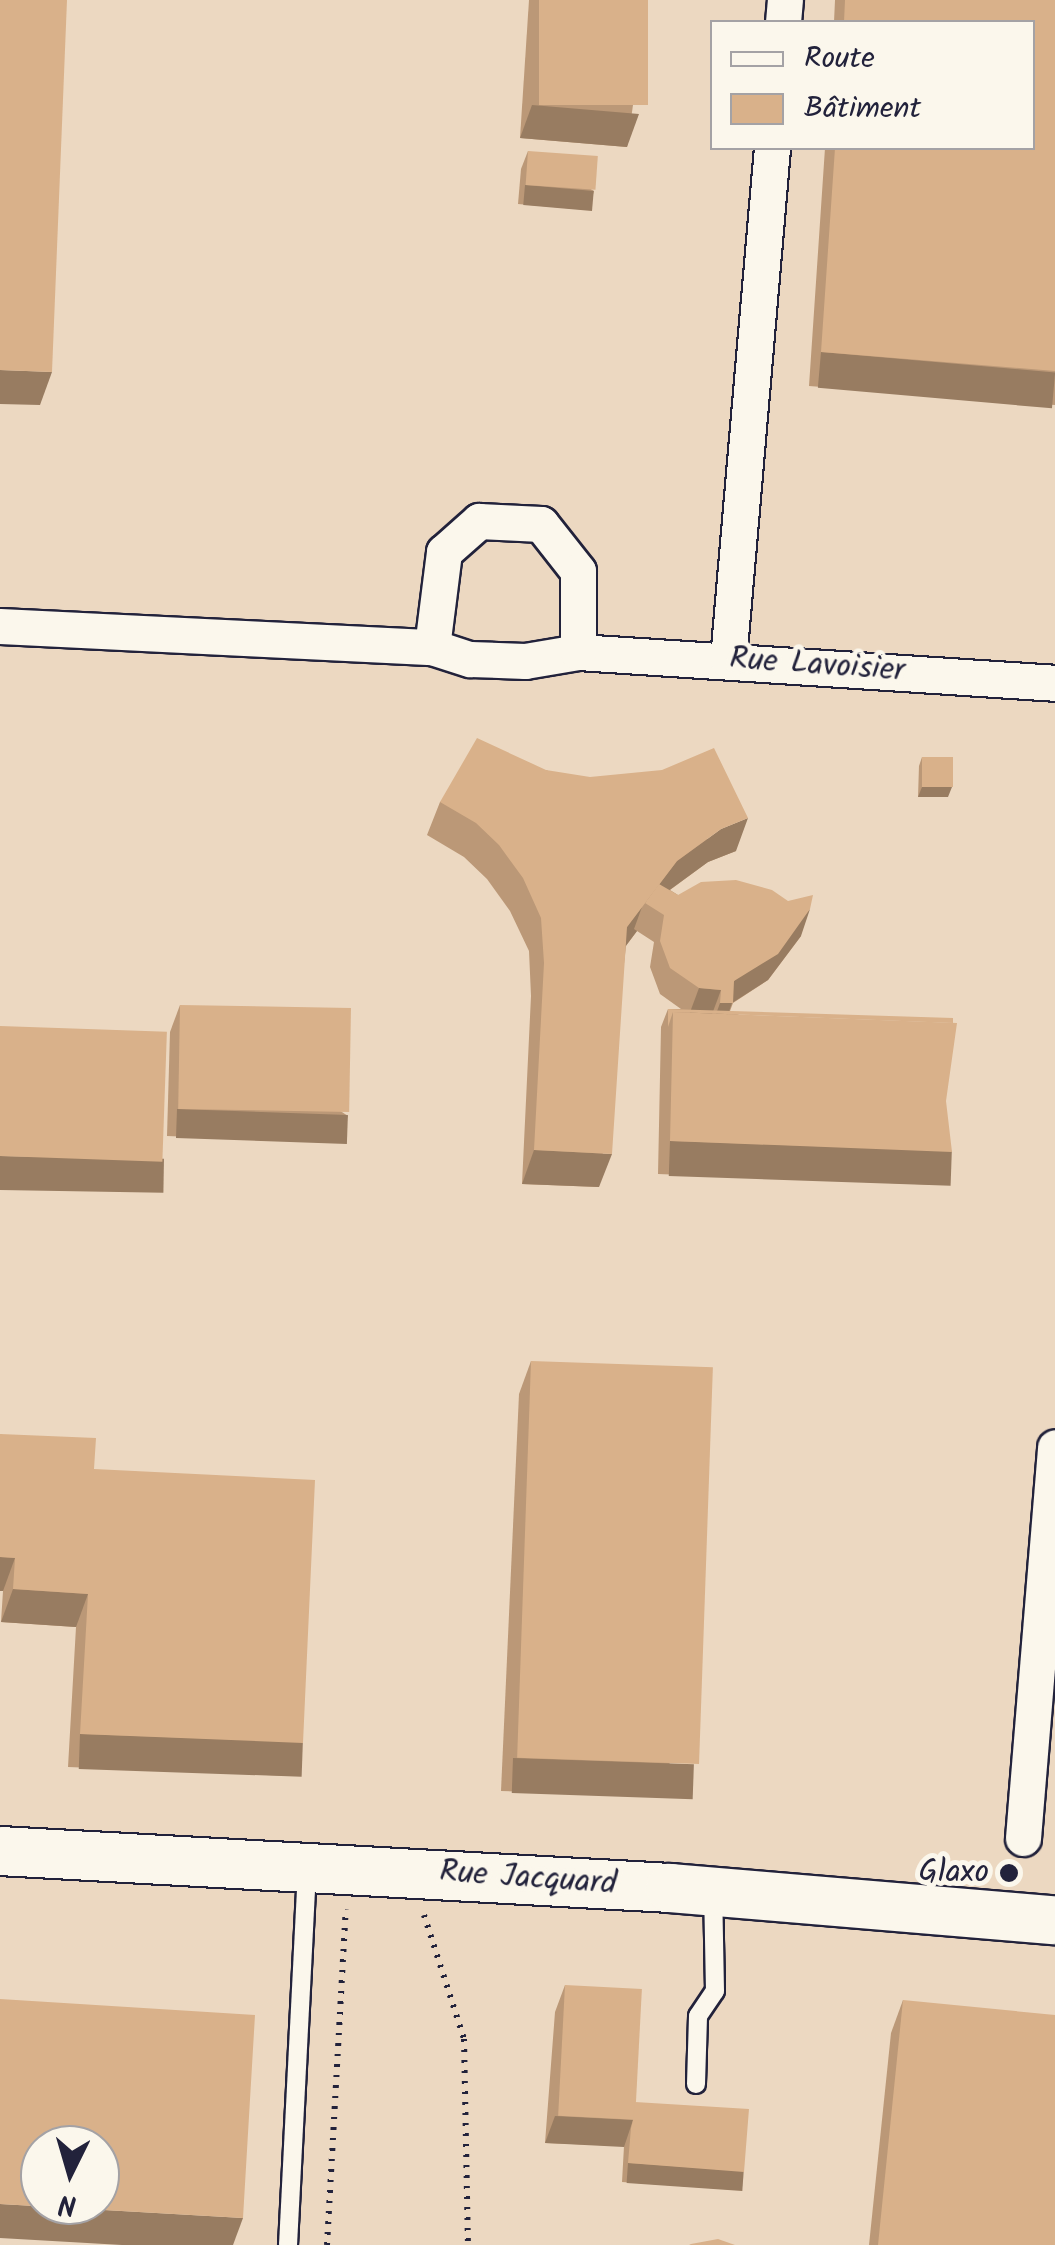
<!DOCTYPE html>
<html>
<head>
<meta charset="utf-8">
<style>
	body { margin:0 }
	#map { position:relative; width:1055px; height:2245px; overflow:hidden; background:#f4e9d8; font-family:Kalam,sans-serif }
	div>[style] { position:absolute }
	.built>* { inset:0; background:#ecd8c1 }
	.path>* { height:6px; margin-top:-3px; transform-origin:0; background:repeating-linear-gradient(90deg,#22223b 0 2.5px,transparent 0 10.5px) }
	.roads { filter:drop-shadow(2px 0 #22223b) drop-shadow(-2px 0 #22223b) drop-shadow(0 2px #22223b) drop-shadow(0 -2px #22223b) }
	.lane>* { height:18px; margin:-9px; padding:0 9px; transform-origin:9px; border-radius:9px; background:#fbf7ec }
	.street>* { height:35px; margin:-17.5px; padding:0 17.5px; transform-origin:17.5px; border-radius:17.5px; background:#fbf7ec }
	.secondary>* { height:48px; margin:-24px; padding:0 24px; transform-origin:24px; border-radius:24px; background:#fbf7ec }
	.wall>* { inset:0; background:#bb9877 }
	.shaded-wall>* { inset:0; background:#987c61; transform-origin:0 0 }
	.building>* { inset:0; background:#d9b18a; transform-origin:0 0 }
	.dots>* { width:28px; height:28px; translate:-50% -50%; box-sizing:border-box; border:5px solid #fbf7ec; border-radius:50% }
	span { translate:-50% -50%; white-space:nowrap; text-align:center; line-height:1.15; -webkit-text-stroke:10px #fbf7ec; paint-order:stroke }
	.street-label { font-size:32px; color:#22223b }
	.poi-label { font-size:32px; color:#22223b }
	.right { translate:-100% -50%; text-align:right }
	.legend { position:absolute; left:710px; top:20px; width:325px; height:130px; box-sizing:border-box; background:#fbf7ec; border:2px solid #a4a2a5; margin:0; padding:12px 18px; list-style:none; font-size:30px; color:#22223b }
	.legend li { display:flex; align-items:center; gap:20px; height:50px }
	.legend b { width:50px; border:2px solid #a4a2a5 }
	.north { position:absolute; left:20px; top:2125px; width:100px; height:100px; box-sizing:border-box; background:#fbf7ec; border:2px solid #a4a2a5; border-radius:50%; rotate:185deg; font-size:28px; font-weight:700; line-height:40px; text-align:center; color:#22223b }
	.north::after { content:''; display:block; margin:auto; width:35px; height:45px; background:#22223b; clip-path:polygon(50% 0,100% 100%,50% 72%,0 100%) }
</style>
</head>
<body>
<div id="map">
	<div class="built">
		<i style="clip-path:polygon(evenodd,0 0,1055px 0,1055px 2245px,0 2245px,0 0,712px 22px,1032px 22px,1032px 148px,712px 148px,712px 22px,0 0,40px 2145px,100px 2145px,100px 2205px,40px 2205px,40px 2145px)"></i>
	</div>
	<div class="path">
		<i style="left:424px;top:1915px;width:130px;rotate:72.1deg"></i>
		<i style="left:464px;top:2039px;width:206px;rotate:88.9deg"></i>
		<i style="left:327px;top:2245px;width:336px;rotate:-86.8deg"></i>
	</div>
	<div class="roads">
		<div class="lane">
			<i style="left:696px;top:2084px;width:68px;rotate:-88.3deg"></i>
			<i style="left:698px;top:2016px;width:30px;rotate:-56deg"></i>
			<i style="left:715px;top:1991px;width:100px;rotate:-91.1deg"></i>
			<i style="left:288px;top:2245px;width:377px;rotate:-87.1deg"></i>
		</div>
		<div class="street">
			<i style="left:783px;top:22px;width:22px;rotate:-85deg"></i>
			<i style="left:0;top:626px;width:433px;rotate:2.8deg"></i>
			<i style="left:432px;top:647px;width:40px;rotate:18deg"></i>
			<i style="left:470px;top:659px;width:55px;rotate:2.1deg"></i>
			<i style="left:525px;top:661px;width:54px;rotate:-9.6deg"></i>
			<i style="left:578px;top:652px;width:478px;rotate:3.7deg"></i>
			<i style="left:432px;top:647px;width:96px;rotate:-82.8deg"></i>
			<i style="left:444px;top:552px;width:47px;rotate:-41.5deg"></i>
			<i style="left:479px;top:521px;width:62px;rotate:2.8deg"></i>
			<i style="left:541px;top:524px;width:60px;rotate:51.8deg"></i>
			<i style="left:578px;top:571px;width:81px;rotate:90deg"></i>
			<i style="left:728px;top:660px;width:514px;rotate:-85.09deg"></i>
			<i style="left:1023px;top:1838px;width:392px;rotate:-85.3deg"></i>
		</div>
		<div class="secondary">
			<i style="left:0;top:1851px;width:671px;rotate:3.16deg"></i>
			<i style="left:670px;top:1888px;width:386px;rotate:4.8deg"></i>
		</div>
	</div>
	<div class="wall">
		<i style="clip-path:polygon(529px 0,648px 0,627px 147px,520px 138px)"></i>
		<i style="clip-path:polygon(835px 0,1055px 0,1055px 405px,809px 386px,825px 148px,1032px 148px,1032px 22px,834px 22px)"></i>
		<i style="clip-path:polygon(528px 151px,594px 191px,588px 210px,518px 204px,521px 169px)"></i>
		<i style="clip-path:polygon(922px 757px,948px 797px,918px 797px,919px 766px)"></i>
		<i style="clip-path:polygon(546px 770px,736px 851px,708px 862px,670px 890px,678px 895px,801px 936px,768px 980px,733px 1003px,730px 1011px,946px 1101px,940px 1185px,658px 1174px,661px 1027px,668px 1009px,681px 1009px,660px 994px,650px 967px,654px 942px,637px 931px,626px 946px,599px 1187px,522px 1184px,531px 996px,529px 951px,510px 911px,487px 879px,464px 857px,427px 835px,440px 802px)"></i>
		<i style="clip-path:polygon(180px 1005px,348px 1116px,338px 1143px,167px 1136px,170px 1032px)"></i>
		<i style="clip-path:polygon(531px 1361px,681px 1797px,501px 1791px,519px 1394px)"></i>
		<i style="clip-path:polygon(0 1434px,94px 1469px,291px 1776px,68px 1767px,76px 1627px,1px 1622px,3px 1591px,0 1591px)"></i>
		<i style="clip-path:polygon(565px 1985px,635px 2102px,738px 2190px,622px 2182px,624px 2146px,545px 2143px,555px 2012px)"></i>
		<i style="clip-path:polygon(903px 2000px,1055px 2245px,869px 2245px,891px 2033px)"></i>
	</div>
	<div class="shaded-wall">
		<i style="clip-path:polygon(532px 105px,639px 114px,627px 147px,520px 138px)"></i>
		<i style="left:525px;top:185px;width:69px;height:20px;rotate:5deg"></i>
		<i style="left:821px;top:352px;width:235px;height:36px;rotate:5deg"></i>
		<i style="clip-path:polygon(0 370px,52px 372px,40px 405px,0 404px)"></i>
		<i style="clip-path:polygon(922px 787px,952px 787px,948px 797px,918px 797px)"></i>
		<i style="clip-path:polygon(748px 818px,736px 851px,708px 862px,664px 894px,645px 903px,677px 861px,721px 829px)"></i>
		<i style="clip-path:polygon(642px 907px,634px 929px,637px 931px,615px 960px,627px 927px)"></i>
		<i style="clip-path:polygon(810px 909px,801px 936px,768px 980px,732px 1003px,723px 1029px,711px 1028px,720px 1003px,734px 981px)"></i>
		<i style="clip-path:polygon(699px 988px,721px 990px,711px 1017px,689px 1015px)"></i>
		<i style="left:177px;top:1109px;width:171px;height:29px;rotate:2deg"></i>
		<i style="left:670px;top:1141px;width:282px;height:35px;rotate:2deg"></i>
		<i style="clip-path:polygon(534px 1150px,612px 1154px,599px 1187px,522px 1184px)"></i>
		<i style="left:0;top:1156px;width:164px;height:34px;rotate:1deg"></i>
		<i style="clip-path:polygon(0 1557px,15px 1558px,3px 1591px,0 1591px)"></i>
		<i style="clip-path:polygon(13px 1589px,88px 1594px,76px 1627px,1px 1622px)"></i>
		<i style="left:80px;top:1734px;width:223px;height:35px;rotate:2deg"></i>
		<i style="left:513px;top:1758px;width:181px;height:35px;rotate:2deg"></i>
		<i style="clip-path:polygon(555px 2116px,633px 2120px,624px 2147px,545px 2143px)"></i>
		<i style="left:628px;top:2163px;width:116px;height:20px;rotate:4deg"></i>
		<i style="clip-path:polygon(0 2204px,243px 2218px,233px 2245px,122px 2245px,0 2238px)"></i>
	</div>
	<div class="building">
		<i style="clip-path:polygon(0 0,67px 0,52px 372px,0 370px)"></i>
		<i style="left:539px;top:0;width:109px;height:105px"></i>
		<i style="clip-path:polygon(845px 0,1055px 0,1055px 371px,821px 352px,835px 148px,1032px 148px,1032px 22px,844px 22px)"></i>
		<i style="left:528px;top:151px;width:70px;height:34px;rotate:4deg"></i>
		<i style="clip-path:polygon(477px 738px,546px 770px,590px 777px,662px 770px,714px 748px,748px 818px,721px 829px,677px 861px,627px 927px,612px 1154px,534px 1150px,544px 963px,541px 918px,523px 878px,499px 845px,476px 823px,440px 802px)"></i>
		<i style="left:922px;top:757px;width:31px;height:30px"></i>
		<i style="clip-path:polygon(736px 880px,772px 890px,788px 901px,813px 895px,810px 909px,778px 954px,734px 981px,733px 1003px,720px 1003px,721px 990px,699px 988px,670px 968px,660px 941px,664px 915px,645px 903px,659px 884px,678px 895px,701px 882px)"></i>
		<i style="left:180px;top:1005px;width:171px;height:104px;rotate:1deg"></i>
		<i style="clip-path:polygon(668px 1009px,953px 1018px,953px 1023px,673px 1012px,668px 1027px)"></i>
		<i style="clip-path:polygon(673px 1012px,957px 1023px,946px 1101px,952px 1152px,670px 1141px)"></i>
		<i style="left:0;top:1026px;width:167px;height:130px;rotate:2deg"></i>
		<i style="left:531px;top:1361px;width:182px;height:397px;rotate:2deg"></i>
		<i style="clip-path:polygon(0 1434px,96px 1438px,94px 1469px,315px 1480px,303px 1743px,80px 1734px,88px 1594px,13px 1589px,15px 1558px,0 1557px)"></i>
		<i style="left:565px;top:1985px;width:77px;height:131px;rotate:3deg"></i>
		<i style="clip-path:polygon(evenodd,0 1999px,255px 2015px,243px 2218px,0 2204px,0 1999px,40px 2145px,100px 2145px,100px 2205px,40px 2205px,40px 2145px)"></i>
		<i style="clip-path:polygon(903px 2000px,1055px 2015px,1055px 2245px,878px 2245px)"></i>
		<i style="clip-path:polygon(635px 2102px,749px 2109px,744px 2172px,628px 2163px,631px 2128px,633px 2120px)"></i>
		<i style="clip-path:polygon(718px 2239px,735px 2245px,689px 2245px,691px 2244px)"></i>
	</div>
	<div class="dots">
		<i style="left:1009px;top:1873px;background:#22223b"></i>
	</div>
	<div class="street-label">
		<span style="left:817px;top:666px;rotate:4deg">Rue Lavoisier</span>
		<span style="left:528px;top:1879px;rotate:4deg">Rue Jacquard</span>
	</div>
	<div class="poi-label">
		<span class="right" style="left:989px;top:1873px">Glaxo</span>
	</div>
	<ul class="legend">
	<li><b style="height:12px;background:#fbf7ec"></b>Route</li>
	<li><b style="height:28px;background:#d9b18a"></b>Bâtiment</li>
	</ul>
	<div class="north">N</div>
</div>
</body>
</html>
